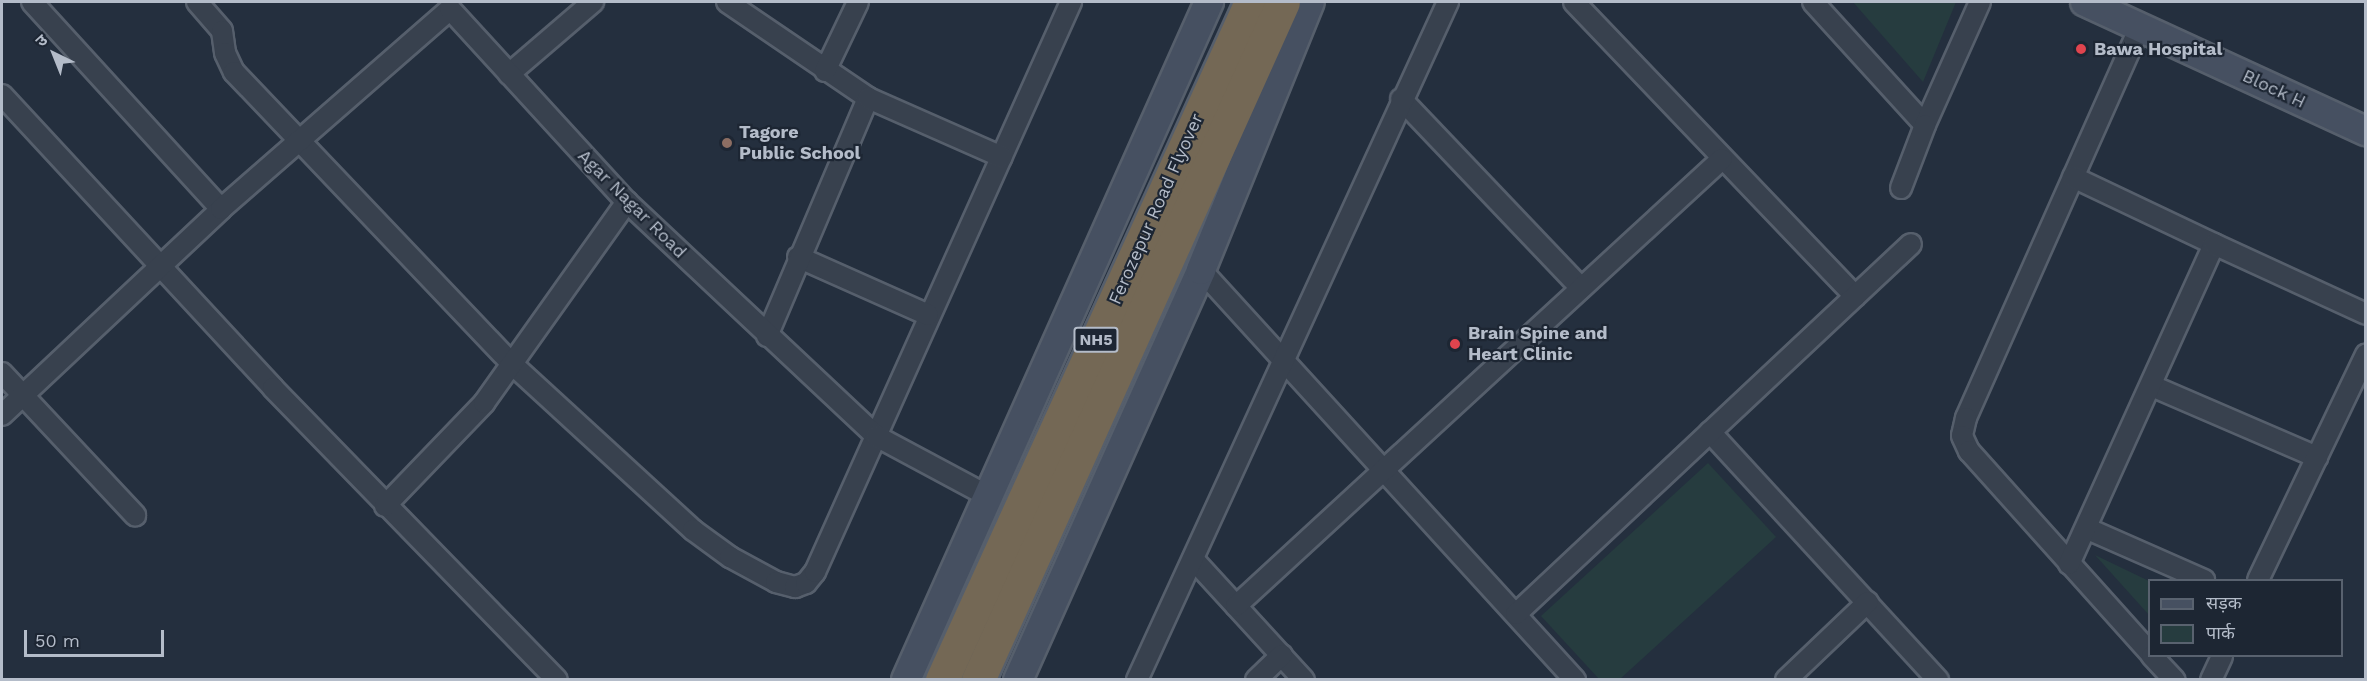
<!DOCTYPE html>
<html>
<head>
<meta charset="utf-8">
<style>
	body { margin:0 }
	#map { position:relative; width:2367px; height:681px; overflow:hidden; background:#242f3e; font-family:"Work Sans","Noto Sans Devanagari",sans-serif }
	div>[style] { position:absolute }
	.green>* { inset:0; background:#263c3f }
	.roads { filter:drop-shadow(2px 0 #565f6c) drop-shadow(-2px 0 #565f6c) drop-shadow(0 2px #565f6c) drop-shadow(0 -2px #565f6c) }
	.street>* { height:20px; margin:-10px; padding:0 10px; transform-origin:10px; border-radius:10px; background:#38414e }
	.secondary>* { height:28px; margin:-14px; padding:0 14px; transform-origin:14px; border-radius:14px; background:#465061 }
	.highway>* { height:33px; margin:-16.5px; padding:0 16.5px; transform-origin:16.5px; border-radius:16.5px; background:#746855 }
	.dots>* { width:16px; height:16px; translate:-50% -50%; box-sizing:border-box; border:3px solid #1d2633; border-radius:50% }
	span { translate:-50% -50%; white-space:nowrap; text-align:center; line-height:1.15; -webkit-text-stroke:4.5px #1d2633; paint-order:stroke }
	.shield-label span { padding:2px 4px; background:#1d2633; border:2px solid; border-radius:4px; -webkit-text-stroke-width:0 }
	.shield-label { font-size:16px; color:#b4bcc9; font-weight:700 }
	.poi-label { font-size:18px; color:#b4bcc9; font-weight:700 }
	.left { translate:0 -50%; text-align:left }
	.street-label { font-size:18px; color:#b4bcc9 }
	.frame { position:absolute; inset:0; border:3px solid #b4bcc9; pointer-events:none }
	.legend { position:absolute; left:2148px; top:579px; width:195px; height:78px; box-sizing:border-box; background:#1d2633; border:2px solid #59626f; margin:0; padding:8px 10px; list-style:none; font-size:18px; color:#b4bcc9 }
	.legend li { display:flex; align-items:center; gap:12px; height:30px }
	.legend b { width:30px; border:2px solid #59626f }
	.north { position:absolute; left:24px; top:24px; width:60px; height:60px; -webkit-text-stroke:4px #1d2633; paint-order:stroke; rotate:317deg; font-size:16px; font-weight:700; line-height:24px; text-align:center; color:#b4bcc9 }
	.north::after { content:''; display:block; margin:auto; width:21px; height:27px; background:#b4bcc9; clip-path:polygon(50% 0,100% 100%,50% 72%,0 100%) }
	.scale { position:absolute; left:24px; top:630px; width:140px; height:27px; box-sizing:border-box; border:3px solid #b4bcc9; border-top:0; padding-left:8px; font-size:18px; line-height:21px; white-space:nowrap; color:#b4bcc9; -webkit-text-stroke:4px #1d2633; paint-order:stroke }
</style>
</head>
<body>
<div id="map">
	<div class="green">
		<i style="clip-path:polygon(1853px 2px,1956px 2px,1923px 82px)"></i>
		<i style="clip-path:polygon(1708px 463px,1776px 537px,1620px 679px,1599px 679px,1541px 616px)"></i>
		<i style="clip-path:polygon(2095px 555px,2149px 581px,2149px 615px)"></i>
	</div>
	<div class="roads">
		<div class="street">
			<i style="left:32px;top:2px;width:280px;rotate:47.6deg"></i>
			<i style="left:197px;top:2px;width:38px;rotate:49deg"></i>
			<i style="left:222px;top:31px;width:22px;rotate:82deg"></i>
			<i style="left:225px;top:53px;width:21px;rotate:65deg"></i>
			<i style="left:234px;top:72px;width:405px;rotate:46.4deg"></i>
			<i style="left:513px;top:365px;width:244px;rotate:42.5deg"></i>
			<i style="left:693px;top:530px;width:46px;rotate:36.1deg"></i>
			<i style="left:730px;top:557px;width:52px;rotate:28.5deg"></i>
			<i style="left:776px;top:582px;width:20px;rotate:15deg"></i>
			<i style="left:795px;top:587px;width:12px;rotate:-20deg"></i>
			<i style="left:806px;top:583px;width:14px;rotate:-51deg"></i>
			<i style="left:815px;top:572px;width:625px;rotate:-65.81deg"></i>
			<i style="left:727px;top:2px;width:171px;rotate:34.2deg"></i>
			<i style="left:1574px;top:2px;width:407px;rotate:46.3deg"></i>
			<i style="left:1813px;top:2px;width:166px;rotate:47.7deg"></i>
			<i style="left:1925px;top:125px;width:135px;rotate:-65.9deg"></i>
			<i style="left:2140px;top:27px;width:428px;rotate:114deg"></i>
			<i style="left:1966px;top:418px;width:18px;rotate:103deg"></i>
			<i style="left:1962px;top:436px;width:17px;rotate:65deg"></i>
			<i style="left:1969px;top:451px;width:271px;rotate:48.1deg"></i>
			<i style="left:825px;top:71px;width:76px;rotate:-64.4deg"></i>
			<i style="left:509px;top:74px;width:111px;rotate:-40.6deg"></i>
			<i style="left:2px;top:95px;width:399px;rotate:47.2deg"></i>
			<i style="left:273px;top:388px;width:407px;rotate:45.8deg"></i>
			<i style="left:1401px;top:99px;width:261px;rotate:46.4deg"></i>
			<i style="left:2073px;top:177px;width:156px;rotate:25.4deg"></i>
			<i style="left:1901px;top:188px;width:67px;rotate:-69.1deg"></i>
			<i style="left:798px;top:257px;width:142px;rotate:24deg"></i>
			<i style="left:1201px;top:270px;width:555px;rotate:47.63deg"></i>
			<i style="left:767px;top:336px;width:259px;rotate:-67deg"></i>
			<i style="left:868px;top:98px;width:146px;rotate:23.8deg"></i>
			<i style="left:2px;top:373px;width:195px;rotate:46.9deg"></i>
			<i style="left:2152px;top:386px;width:180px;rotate:23.3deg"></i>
			<i style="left:2px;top:415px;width:301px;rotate:-43.2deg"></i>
			<i style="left:221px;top:209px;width:304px;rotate:-41.1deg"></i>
			<i style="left:450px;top:9px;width:262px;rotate:47.5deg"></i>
			<i style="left:627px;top:202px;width:342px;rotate:43.2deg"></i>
			<i style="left:876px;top:436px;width:129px;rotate:28.2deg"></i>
			<i style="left:1710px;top:432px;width:337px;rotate:47.4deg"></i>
			<i style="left:385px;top:506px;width:143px;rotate:-46.1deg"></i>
			<i style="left:484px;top:403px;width:247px;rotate:-54.6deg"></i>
			<i style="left:2088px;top:529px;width:127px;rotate:23.7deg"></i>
			<i style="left:1193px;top:559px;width:164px;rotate:47.5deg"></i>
			<i style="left:2069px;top:564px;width:351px;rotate:-65.6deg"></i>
			<i style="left:2214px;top:244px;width:167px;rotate:24.7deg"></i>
			<i style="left:2258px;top:580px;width:250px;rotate:-64.4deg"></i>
			<i style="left:1236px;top:606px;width:660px;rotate:-42.61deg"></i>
			<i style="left:1516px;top:614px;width:541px;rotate:-43.13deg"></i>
			<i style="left:2152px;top:656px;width:33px;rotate:47deg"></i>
			<i style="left:1137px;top:680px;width:746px;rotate:-65.36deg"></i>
			<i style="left:1256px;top:680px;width:36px;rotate:-44deg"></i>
			<i style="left:1786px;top:680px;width:113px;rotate:-43.6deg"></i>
			<i style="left:2211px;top:680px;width:26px;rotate:-65deg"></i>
		</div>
		<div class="secondary">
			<i style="left:2085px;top:2px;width:309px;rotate:24.7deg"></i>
			<i style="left:906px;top:680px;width:743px;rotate:-65.92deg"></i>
			<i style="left:1018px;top:680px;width:449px;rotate:-65.9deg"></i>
			<i style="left:1201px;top:270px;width:289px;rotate:-67.9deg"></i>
		</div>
		<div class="highway">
			<i style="left:942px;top:680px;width:745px;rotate:-65.5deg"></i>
			<i style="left:978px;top:680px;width:743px;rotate:-65.78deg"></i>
		</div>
	</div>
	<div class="dots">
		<i style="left:2081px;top:49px;background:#e0444e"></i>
		<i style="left:727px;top:143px;background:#8d6e63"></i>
		<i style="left:1455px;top:344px;background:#e0444e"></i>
	</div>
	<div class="shield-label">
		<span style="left:1096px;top:340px">NH5</span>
	</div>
	<div class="poi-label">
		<span class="left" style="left:2094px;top:49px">Bawa Hospital</span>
		<span class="left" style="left:739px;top:143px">Tagore<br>Public School</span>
		<span class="left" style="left:1468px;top:344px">Brain Spine and<br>Heart Clinic</span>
	</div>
	<div class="street-label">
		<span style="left:2274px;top:89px;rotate:25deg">Block H</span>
		<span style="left:632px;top:204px;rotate:45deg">Agar Nagar Road</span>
		<span style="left:1156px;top:209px;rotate:-66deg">Ferozepur Road Flyover</span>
	</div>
	<div class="frame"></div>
	<ul class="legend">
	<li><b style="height:8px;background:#465061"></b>सड़क</li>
	<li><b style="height:16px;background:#263c3f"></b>पार्क</li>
	</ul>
	<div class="north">उ</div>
	<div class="scale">50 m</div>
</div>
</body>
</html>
